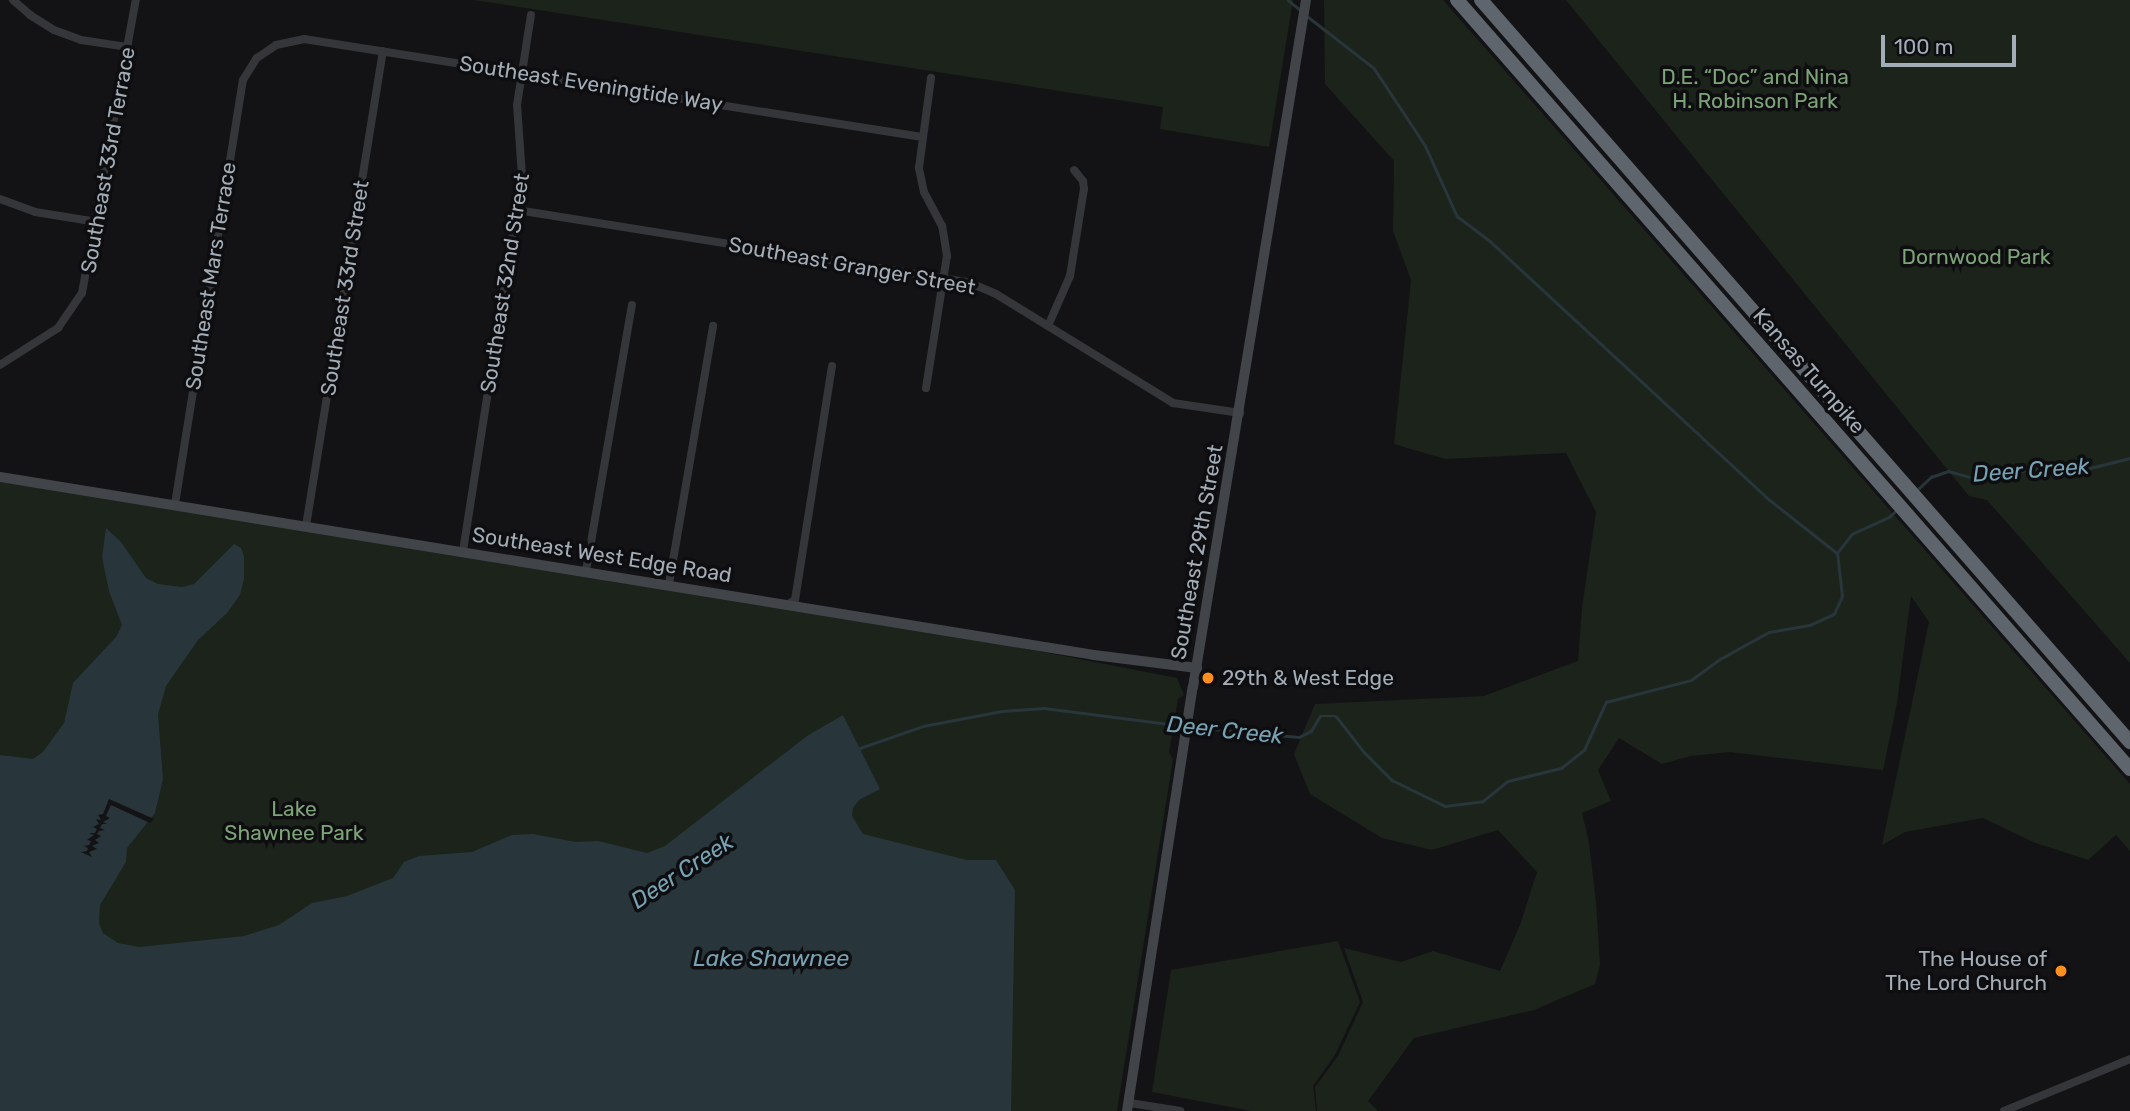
<!DOCTYPE html>
<html>
<head>
<meta charset="utf-8">
<style>
	body { margin:0 }
	#map { position:relative; width:2130px; height:1111px; overflow:hidden; background:#131315; font-family:Rubik,sans-serif }
	div>[style] { position:absolute }
	.green>* { inset:0; background:#1b231b }
	.water>* { inset:0; background:#28353a }
	.pier>* { inset:0; background:#131315 }
	.stream>* { height:2.5px; margin:-1.25px; padding:0 1.25px; transform-origin:1.25px; border-radius:1.25px; background:#28353a }
	.street>* { height:8px; margin:-4px; padding:0 4px; transform-origin:4px; border-radius:4px; background:#34363a }
	.secondary>* { height:10px; margin:-5px; padding:0 5px; transform-origin:5px; border-radius:5px; background:#41454a }
	.highway>* { height:14px; margin:-7px; padding:0 7px; transform-origin:7px; border-radius:7px; background:#5f656c }
	.dots>* { width:19px; height:19px; translate:-50% -50%; box-sizing:border-box; border:4px solid #0e0e10; border-radius:50% }
	span { translate:-50% -50%; white-space:nowrap; text-align:center; line-height:1.15; -webkit-text-stroke:7px #0e0e10; paint-order:stroke }
	.park-label { font-size:21px; color:#7da478 }
	.street-label { font-size:21px; color:#a3adb7 }
	.poi-label { font-size:21px; color:#a3adb7 }
	.left { translate:0 -50%; text-align:left }
	.right { translate:-100% -50%; text-align:right }
	.water-label { font-size:23px; color:#77a3b5; font-style:italic }
	.scale { position:absolute; left:1881px; top:35px; width:135px; height:32px; box-sizing:border-box; border:4px solid #a3adb7; border-top:0; padding-left:9px; font-size:21px; line-height:24px; white-space:nowrap; color:#a3adb7; -webkit-text-stroke:5px #0e0e10; paint-order:stroke }
</style>
</head>
<body>
<div id="map">
	<div class="green">
		<i style="clip-path:polygon(474px 0,1293px 0,1269px 147px,1160px 129px,1163px 107px)"></i>
		<i style="clip-path:polygon(1324px 0,1443px 0,2130px 784px,2130px 851px,2116px 835px,2088px 860px,2033px 842px,1983px 818px,1905px 832px,1882px 845px,1929px 622px,1911px 596px,1897px 703px,1883px 770px,1730px 752px,1691px 756px,1662px 764px,1619px 738px,1598px 770px,1611px 801px,1582px 813px,1589px 842px,1596px 902px,1600px 965px,1595px 984px,1534px 1010px,1414px 1038px,1368px 1101px,1378px 1111px,1317px 1111px,1315px 1087px,1338px 1056px,1363px 1002px,1344px 948px,1401px 962px,1433px 951px,1500px 971px,1520px 925px,1537px 872px,1498px 830px,1432px 850px,1382px 838px,1310px 794px,1294px 754px,1315px 704px,1484px 696px,1578px 661px,1582px 608px,1596px 512px,1566px 453px,1445px 459px,1394px 444px,1411px 280px,1393px 231px,1394px 161px,1325px 84px)"></i>
		<i style="clip-path:polygon(1566px 0,2130px 0,2130px 663px,1987px 500px,1969px 496px)"></i>
		<i style="clip-path:polygon(0 480px,1028px 649px,1177px 678px,1184px 695px,1178px 699px,1169px 752px,1173px 759px,1117px 1111px,0 1111px)"></i>
		<i style="clip-path:polygon(1338px 941px,1360px 1002px,1335px 1055px,1313px 1086px,1316px 1111px,1251px 1111px,1152px 1092px,1171px 970px)"></i>
	</div>
	<div class="water">
		<i style="clip-path:polygon(106px 528px,121px 542px,146px 578px,158px 584px,182px 587px,194px 584px,234px 544px,241px 548px,244px 556px,244px 579px,240px 595px,227px 613px,198px 640px,166px 686px,158px 714px,163px 779px,155px 813px,127px 848px,126px 862px,100px 905px,99px 923px,103px 933px,118px 943px,139px 947px,244px 936px,279px 925px,312px 903px,347px 896px,393px 878px,404px 862px,419px 856px,472px 852px,512px 835px,533px 834px,576px 842px,598px 841px,647px 853px,665px 846px,807px 736px,843px 715px,880px 789px,859px 800px,853px 808px,852px 816px,863px 834px,967px 860px,996px 860px,1015px 890px,1011px 1111px,0 1111px,0 755px,33px 759px,43px 752px,64px 723px,73px 683px,116px 637px,122px 625px,109px 591px,102px 557px)"></i>
	</div>
	<div class="pier">
		<i style="clip-path:polygon(109px 799px,154px 819px,150px 823px,111px 805px,106px 816px,110px 818px,103px 822px,107px 824px,102px 824px,100px 828px,105px 830px,99px 831px,97px 834px,101px 836px,95px 840px,99px 843px,92px 846px,97px 849px,89px 852px,92px 857px,81px 852px,87px 851px,88px 848px,84px 846px,89px 845px,91px 841px,87px 840px,94px 835px,89px 833px,95px 833px,97px 829px,93px 827px,99px 824px,96px 819px,101px 820px,98px 815px,103px 814px)"></i>
	</div>
	<div class="stream">
		<i style="left:1288px;top:0;width:14px;rotate:39deg"></i>
		<i style="left:1307px;top:16px;width:85px;rotate:37.8deg"></i>
		<i style="left:1374px;top:68px;width:92px;rotate:56.5deg"></i>
		<i style="left:1425px;top:145px;width:78px;rotate:65.7deg"></i>
		<i style="left:1457px;top:216px;width:41px;rotate:37.1deg"></i>
		<i style="left:1490px;top:241px;width:376px;rotate:42.8deg"></i>
		<i style="left:1766px;top:497px;width:90px;rotate:38.3deg"></i>
		<i style="left:1916px;top:491px;width:21px;rotate:-43deg"></i>
		<i style="left:1931px;top:477px;width:18px;rotate:-19deg"></i>
		<i style="left:1948px;top:471px;width:28px;rotate:15deg"></i>
		<i style="left:1975px;top:478px;width:74px;rotate:-8.6deg"></i>
		<i style="left:2048px;top:467px;width:38px;rotate:3deg"></i>
		<i style="left:2086px;top:469px;width:45px;rotate:-14deg"></i>
		<i style="left:1190px;top:727px;width:109px;rotate:5.2deg"></i>
		<i style="left:1299px;top:737px;width:13px;rotate:-27deg"></i>
		<i style="left:1311px;top:731px;width:17px;rotate:-59deg"></i>
		<i style="left:1320px;top:716px;width:16px"></i>
		<i style="left:1336px;top:716px;width:46px;rotate:52.1deg"></i>
		<i style="left:1364px;top:752px;width:40px;rotate:45deg"></i>
		<i style="left:1392px;top:780px;width:59px;rotate:26.1deg"></i>
		<i style="left:1445px;top:806px;width:38px;rotate:-7deg"></i>
		<i style="left:1483px;top:801px;width:32px;rotate:-39deg"></i>
		<i style="left:1508px;top:781px;width:55px;rotate:-13.8deg"></i>
		<i style="left:1561px;top:768px;width:29px;rotate:-38deg"></i>
		<i style="left:1584px;top:750px;width:53px;rotate:-65.4deg"></i>
		<i style="left:1606px;top:702px;width:88px;rotate:-14.5deg"></i>
		<i style="left:1691px;top:680px;width:36px;rotate:-36deg"></i>
		<i style="left:1720px;top:659px;width:56px;rotate:-28.9deg"></i>
		<i style="left:1769px;top:632px;width:42px;rotate:-9.7deg"></i>
		<i style="left:1810px;top:625px;width:26px;rotate:-25deg"></i>
		<i style="left:1834px;top:614px;width:20px;rotate:-66deg"></i>
		<i style="left:1842px;top:596px;width:43px;rotate:-96.6deg"></i>
		<i style="left:1837px;top:553px;width:24px;rotate:-52deg"></i>
		<i style="left:1852px;top:534px;width:41px;rotate:-24.7deg"></i>
		<i style="left:1889px;top:517px;width:9px;rotate:-41deg"></i>
		<i style="left:857px;top:749px;width:70px;rotate:-19.2deg"></i>
		<i style="left:923px;top:726px;width:80px;rotate:-10.8deg"></i>
		<i style="left:1002px;top:711px;width:42px;rotate:-4.1deg"></i>
		<i style="left:1044px;top:708px;width:141px;rotate:7.3deg"></i>
	</div>
	<div class="street">
		<i style="left:13px;top:0;width:23px;rotate:41deg"></i>
		<i style="left:30px;top:15px;width:28px;rotate:32deg"></i>
		<i style="left:54px;top:30px;width:29px;rotate:20deg"></i>
		<i style="left:81px;top:40px;width:48px;rotate:8.5deg"></i>
		<i style="left:0;top:199px;width:37px;rotate:20deg"></i>
		<i style="left:35px;top:212px;width:63px;rotate:9.2deg"></i>
		<i style="left:517px;top:210px;width:457px;rotate:9.1deg"></i>
		<i style="left:968px;top:282px;width:30px;rotate:23deg"></i>
		<i style="left:996px;top:294px;width:208px;rotate:31.6deg"></i>
		<i style="left:1173px;top:403px;width:68px;rotate:8.5deg"></i>
		<i style="left:1048px;top:326px;width:55px;rotate:-66.3deg"></i>
		<i style="left:1070px;top:276px;width:88px;rotate:-80.9deg"></i>
		<i style="left:1084px;top:189px;width:8px;rotate:-97deg"></i>
		<i style="left:1083px;top:181px;width:14px;rotate:-129deg"></i>
		<i style="left:0;top:365px;width:69px;rotate:-32.5deg"></i>
		<i style="left:58px;top:328px;width:42px;rotate:-55.6deg"></i>
		<i style="left:82px;top:293px;width:298px;rotate:-79.6deg"></i>
		<i style="left:926px;top:388px;width:134px;rotate:-81deg"></i>
		<i style="left:947px;top:256px;width:30px;rotate:-99deg"></i>
		<i style="left:942px;top:226px;width:38px;rotate:-118deg"></i>
		<i style="left:924px;top:192px;width:25px;rotate:-102deg"></i>
		<i style="left:919px;top:168px;width:91px;rotate:-82.4deg"></i>
		<i style="left:175px;top:504px;width:429px;rotate:-80.9deg"></i>
		<i style="left:243px;top:80px;width:26px;rotate:-58deg"></i>
		<i style="left:257px;top:58px;width:23px;rotate:-34deg"></i>
		<i style="left:276px;top:45px;width:29px;rotate:-12deg"></i>
		<i style="left:304px;top:39px;width:626px;rotate:9.01deg"></i>
		<i style="left:306px;top:526px;width:481px;rotate:-80.8deg"></i>
		<i style="left:463px;top:551px;width:380px;rotate:-81.1deg"></i>
		<i style="left:522px;top:176px;width:71px;rotate:-94deg"></i>
		<i style="left:517px;top:105px;width:91px;rotate:-81.2deg"></i>
		<i style="left:586px;top:571px;width:270px;rotate:-80.2deg"></i>
		<i style="left:669px;top:584px;width:262px;rotate:-80.3deg"></i>
		<i style="left:787px;top:605px;width:9px;rotate:-32deg"></i>
		<i style="left:795px;top:600px;width:237px;rotate:-81deg"></i>
		<i style="left:1130px;top:1103px;width:51px;rotate:9.1deg"></i>
		<i style="left:2004px;top:1111px;width:136px;rotate:-22.4deg"></i>
	</div>
	<div class="secondary">
		<i style="left:0;top:477px;width:1108px;rotate:9.24deg"></i>
		<i style="left:1094px;top:655px;width:104px;rotate:7.2deg"></i>
		<i style="left:1127px;top:1111px;width:429px;rotate:-81.2deg"></i>
		<i style="left:1193px;top:687px;width:696px;rotate:-80.66deg"></i>
	</div>
	<div class="highway">
		<i style="left:1457px;top:0;width:1022px;rotate:48.81deg"></i>
		<i style="left:1481px;top:0;width:986px;rotate:48.83deg"></i>
	</div>
	<div class="dots">
		<i style="left:1208px;top:678px;background:#ff8e21"></i>
		<i style="left:2061px;top:971px;background:#ff8e21"></i>
	</div>
	<div class="park-label">
		<span style="left:1755px;top:89px">D.E. “Doc” and Nina<br>H. Robinson Park</span>
		<span style="left:1976px;top:257px">Dornwood Park</span>
		<span style="left:294px;top:821px">Lake<br>Shawnee Park</span>
	</div>
	<div class="street-label">
		<span style="left:591px;top:84px;rotate:9deg">Southeast Eveningtide Way</span>
		<span style="left:108px;top:160px;rotate:-80deg">Southeast 33rd Terrace</span>
		<span style="left:852px;top:266px;rotate:10deg">Southeast Granger Street</span>
		<span style="left:211px;top:276px;rotate:-81deg">Southeast Mars Terrace</span>
		<span style="left:505px;top:283px;rotate:-81deg">Southeast 32nd Street</span>
		<span style="left:345px;top:288px;rotate:-81deg">Southeast 33rd Street</span>
		<span style="left:1809px;top:371px;rotate:49deg">Kansas Turnpike</span>
		<span style="left:1197px;top:552px;rotate:-80deg">Southeast 29th Street</span>
		<span style="left:602px;top:555px;rotate:9deg">Southeast West Edge Road</span>
	</div>
	<div class="poi-label">
		<span class="left" style="left:1222px;top:678px">29th &amp; West Edge</span>
		<span class="right" style="left:2047px;top:971px">The House of<br>The Lord Church</span>
	</div>
	<div class="water-label">
		<span style="left:2031px;top:470px;rotate:-4deg">Deer Creek</span>
		<span style="left:1225px;top:730px;rotate:6deg">Deer Creek</span>
		<span style="left:682px;top:871px;rotate:-33deg">Deer Creek</span>
		<span style="left:771px;top:958px">Lake Shawnee</span>
	</div>
	<div class="scale">100 m</div>
</div>
</body>
</html>
